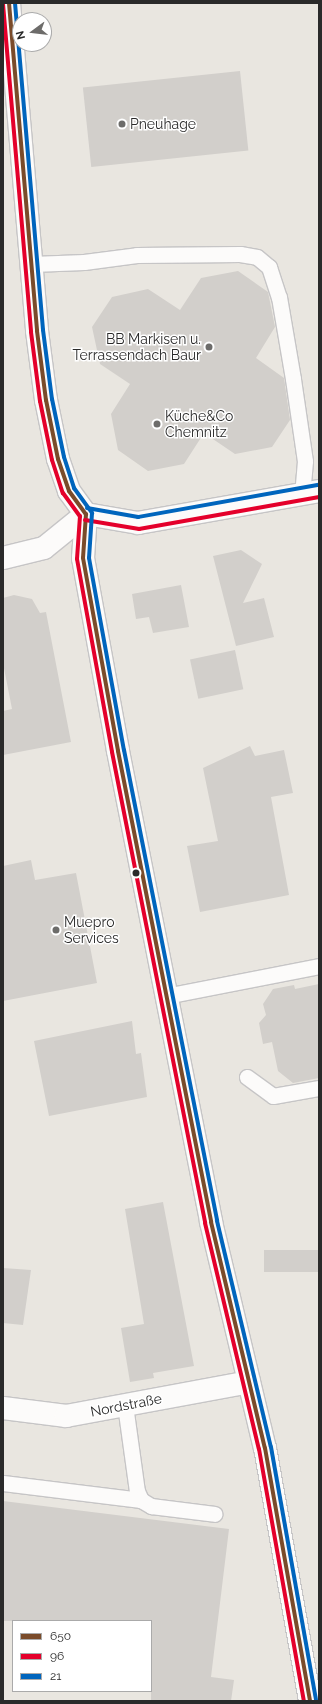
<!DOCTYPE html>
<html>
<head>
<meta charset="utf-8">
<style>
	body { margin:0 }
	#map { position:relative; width:322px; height:1704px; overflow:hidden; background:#e9e6e0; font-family:Raleway,sans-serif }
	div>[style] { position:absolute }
	.building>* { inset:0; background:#d2cfcb; transform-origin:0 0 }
	.roads { filter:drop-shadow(1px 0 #c6c5c6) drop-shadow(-1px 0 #c6c5c6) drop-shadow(0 1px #c6c5c6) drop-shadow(0 -1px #c6c5c6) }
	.lane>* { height:15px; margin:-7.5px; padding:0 7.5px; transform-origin:7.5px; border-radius:7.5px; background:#fcfbfa }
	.street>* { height:22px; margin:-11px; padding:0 11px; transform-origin:11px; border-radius:11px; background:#fcfbfa }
	.bus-1>* { height:4px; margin:-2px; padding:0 2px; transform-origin:2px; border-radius:2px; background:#7a4b2a }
	.bus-2>* { height:4px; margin:-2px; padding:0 2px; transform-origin:2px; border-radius:2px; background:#e4002b }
	.bus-3>* { height:4px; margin:-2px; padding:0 2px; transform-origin:2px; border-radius:2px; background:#0065bd }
	.dots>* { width:11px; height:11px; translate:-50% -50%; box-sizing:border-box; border:2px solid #fff; border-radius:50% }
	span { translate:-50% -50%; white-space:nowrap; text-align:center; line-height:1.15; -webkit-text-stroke:3px #fff; paint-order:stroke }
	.poi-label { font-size:14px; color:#2a2a2a }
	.left { translate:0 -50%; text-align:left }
	.right { translate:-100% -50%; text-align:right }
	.street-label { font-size:14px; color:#2a2a2a }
	.frame { position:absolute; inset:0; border:4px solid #2a2a2a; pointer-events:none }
	.legend { position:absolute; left:12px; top:1620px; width:140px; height:72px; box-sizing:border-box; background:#fff; border:1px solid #aaa; margin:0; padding:5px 7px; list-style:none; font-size:12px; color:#2a2a2a }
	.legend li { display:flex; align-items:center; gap:8px; height:20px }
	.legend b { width:20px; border:1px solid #aaa }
	.north { position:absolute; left:12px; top:12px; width:40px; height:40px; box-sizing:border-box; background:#fff; border:1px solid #aaa; border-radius:50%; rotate:255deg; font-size:11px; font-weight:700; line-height:16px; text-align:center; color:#2a2a2a }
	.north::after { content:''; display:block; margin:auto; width:14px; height:18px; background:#6d6c6a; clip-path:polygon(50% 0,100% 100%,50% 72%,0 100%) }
</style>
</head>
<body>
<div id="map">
	<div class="building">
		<i style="left:240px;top:71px;width:80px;height:158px;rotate:84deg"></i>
		<i style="clip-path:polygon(238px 271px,268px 292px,275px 327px,256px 358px,284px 378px,290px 420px,272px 447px,235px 454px,204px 433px,184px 464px,148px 471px,118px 450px,111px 414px,130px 384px,100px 364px,92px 327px,112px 297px,148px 289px,180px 310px,201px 278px)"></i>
		<i style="clip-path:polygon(241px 550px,262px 564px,243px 603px,264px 598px,274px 637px,236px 646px,213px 556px)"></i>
		<i style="clip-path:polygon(181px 585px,189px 627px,153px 633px,149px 617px,136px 619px,132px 594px)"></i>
		<i style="clip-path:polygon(14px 595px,32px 599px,40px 613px,46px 612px,71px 742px,3px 755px,3px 711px,12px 709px,3px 663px,3px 598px)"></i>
		<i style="left:235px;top:650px;width:40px;height:46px;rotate:78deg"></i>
		<i style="clip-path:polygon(250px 746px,255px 756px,284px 750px,293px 793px,271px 797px,289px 895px,200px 912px,187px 846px,218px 841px,203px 768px)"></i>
		<i style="clip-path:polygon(31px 860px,35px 880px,76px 873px,97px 983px,3px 1001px,3px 866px)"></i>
		<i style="clip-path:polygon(319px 984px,319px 1078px,293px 1083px,278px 1071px,272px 1042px,263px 1044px,259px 1023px,266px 1015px,263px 1004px,273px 989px,294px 985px,295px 989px)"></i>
		<i style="clip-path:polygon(132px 1021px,136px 1054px,141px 1053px,147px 1097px,49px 1116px,34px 1041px)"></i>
		<i style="clip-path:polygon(163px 1202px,194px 1366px,153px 1373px,154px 1378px,130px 1382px,121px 1328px,144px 1324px,125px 1209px)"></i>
		<i style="left:319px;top:1250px;width:22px;height:55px;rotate:90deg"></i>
		<i style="clip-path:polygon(3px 1268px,31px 1270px,23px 1325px,3px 1323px)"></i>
		<i style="clip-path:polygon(3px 1501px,229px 1529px,211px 1677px,234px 1680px,231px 1701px,151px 1701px,151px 1621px,3px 1621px)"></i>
	</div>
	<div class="roads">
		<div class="lane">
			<i style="left:32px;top:264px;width:52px;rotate:-2.2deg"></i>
			<i style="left:84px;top:262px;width:53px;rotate:-7.5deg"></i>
			<i style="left:137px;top:255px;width:103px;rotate:-0.6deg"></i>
			<i style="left:240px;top:254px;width:17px;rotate:10deg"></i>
			<i style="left:257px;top:257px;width:16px;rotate:40deg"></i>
			<i style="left:269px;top:267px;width:32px;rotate:72deg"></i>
			<i style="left:279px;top:297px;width:83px;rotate:80.3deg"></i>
			<i style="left:293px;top:379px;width:83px;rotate:81.7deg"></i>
			<i style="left:305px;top:461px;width:33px;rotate:95deg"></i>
			<i style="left:166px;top:996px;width:156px;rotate:-11.1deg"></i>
			<i style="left:247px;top:1077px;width:32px;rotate:36deg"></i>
			<i style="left:273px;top:1096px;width:47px;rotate:-9.9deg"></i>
			<i style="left:125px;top:1405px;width:87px;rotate:82.1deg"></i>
			<i style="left:137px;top:1491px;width:10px;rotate:66deg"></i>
			<i style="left:141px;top:1500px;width:12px;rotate:31deg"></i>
			<i style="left:151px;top:1506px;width:64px;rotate:7.1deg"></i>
			<i style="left:3px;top:1483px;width:139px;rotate:7deg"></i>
		</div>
		<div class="street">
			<i style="left:9px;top:3px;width:329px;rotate:85.1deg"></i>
			<i style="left:37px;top:331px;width:70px;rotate:82.6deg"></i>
			<i style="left:46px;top:400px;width:60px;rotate:78.5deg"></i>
			<i style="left:58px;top:459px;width:34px;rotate:71deg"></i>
			<i style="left:69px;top:491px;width:29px;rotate:54deg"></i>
			<i style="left:86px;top:514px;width:44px;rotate:93.9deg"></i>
			<i style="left:83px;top:558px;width:196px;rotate:79.7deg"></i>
			<i style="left:118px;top:751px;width:480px;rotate:78.8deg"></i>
			<i style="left:211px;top:1222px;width:232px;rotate:76.6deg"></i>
			<i style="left:265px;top:1448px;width:257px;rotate:79.9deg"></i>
			<i style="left:3px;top:558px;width:42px;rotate:-13.7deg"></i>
			<i style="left:44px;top:548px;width:54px;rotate:-39deg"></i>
			<i style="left:86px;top:514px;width:53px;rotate:9.8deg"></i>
			<i style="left:138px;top:523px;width:184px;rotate:-10deg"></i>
			<i style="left:3px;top:1408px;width:64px;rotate:7.2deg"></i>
			<i style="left:66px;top:1416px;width:186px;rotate:-10.5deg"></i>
		</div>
	</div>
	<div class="bus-1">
		<i style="left:9px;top:3px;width:329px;rotate:85.1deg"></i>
		<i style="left:37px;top:331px;width:70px;rotate:82.6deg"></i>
		<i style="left:46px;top:400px;width:60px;rotate:78.5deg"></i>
		<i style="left:58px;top:459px;width:34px;rotate:71deg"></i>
		<i style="left:69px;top:491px;width:29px;rotate:54deg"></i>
		<i style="left:86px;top:514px;width:44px;rotate:93.9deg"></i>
		<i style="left:83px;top:558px;width:196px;rotate:79.7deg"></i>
		<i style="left:118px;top:751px;width:480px;rotate:78.8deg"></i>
		<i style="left:211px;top:1222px;width:232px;rotate:76.6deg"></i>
		<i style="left:265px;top:1448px;width:257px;rotate:79.9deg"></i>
	</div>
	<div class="bus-2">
		<i style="left:3px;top:4px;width:329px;rotate:85.1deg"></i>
		<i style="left:31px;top:332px;width:70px;rotate:82.6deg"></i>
		<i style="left:40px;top:401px;width:60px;rotate:78.5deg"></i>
		<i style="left:52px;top:460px;width:35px;rotate:72deg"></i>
		<i style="left:63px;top:493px;width:29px;rotate:54deg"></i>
		<i style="left:80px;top:516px;width:43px;rotate:94deg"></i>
		<i style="left:77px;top:559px;width:196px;rotate:79.7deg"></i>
		<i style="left:112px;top:752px;width:480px;rotate:78.8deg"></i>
		<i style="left:205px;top:1223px;width:232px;rotate:76.6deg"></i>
		<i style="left:259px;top:1449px;width:256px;rotate:79.9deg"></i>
		<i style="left:85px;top:520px;width:55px;rotate:9.5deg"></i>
		<i style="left:139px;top:529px;width:183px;rotate:-10.1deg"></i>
	</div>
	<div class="bus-3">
		<i style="left:15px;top:3px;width:328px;rotate:85.1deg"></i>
		<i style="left:43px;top:330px;width:70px;rotate:82.6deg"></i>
		<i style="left:52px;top:399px;width:59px;rotate:78.3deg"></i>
		<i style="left:64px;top:457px;width:33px;rotate:72deg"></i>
		<i style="left:74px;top:488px;width:31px;rotate:54deg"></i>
		<i style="left:92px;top:513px;width:45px;rotate:93.8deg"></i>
		<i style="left:89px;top:558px;width:195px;rotate:79.7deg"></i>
		<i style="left:124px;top:750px;width:480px;rotate:78.8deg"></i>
		<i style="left:217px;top:1221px;width:232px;rotate:76.6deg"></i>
		<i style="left:271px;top:1447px;width:257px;rotate:79.9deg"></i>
		<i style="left:87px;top:508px;width:52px;rotate:10deg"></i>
		<i style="left:138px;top:517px;width:183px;rotate:-10.1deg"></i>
	</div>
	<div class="dots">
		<i style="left:122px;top:124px;background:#6d6c6a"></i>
		<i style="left:209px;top:347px;background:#6d6c6a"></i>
		<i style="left:157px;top:424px;background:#6d6c6a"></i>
		<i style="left:136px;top:873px;background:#2a2a2a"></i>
		<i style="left:56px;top:930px;background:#6d6c6a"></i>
	</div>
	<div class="poi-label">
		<span class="left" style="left:130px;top:124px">Pneuhage</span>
		<span class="right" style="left:201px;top:347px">BB Markisen u.<br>Terrassendach Baur</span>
		<span class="left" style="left:165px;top:424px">Küche&amp;Co<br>Chemnitz</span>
		<span class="left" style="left:64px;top:930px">Muepro<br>Services</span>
	</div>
	<div class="street-label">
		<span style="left:126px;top:1405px;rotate:-11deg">Nordstraße</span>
	</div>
	<div class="frame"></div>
	<ul class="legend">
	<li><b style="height:5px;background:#7a4b2a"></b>650</li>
	<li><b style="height:5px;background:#e4002b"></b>96</li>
	<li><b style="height:5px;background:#0065bd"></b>21</li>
	</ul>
	<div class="north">N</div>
</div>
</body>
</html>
